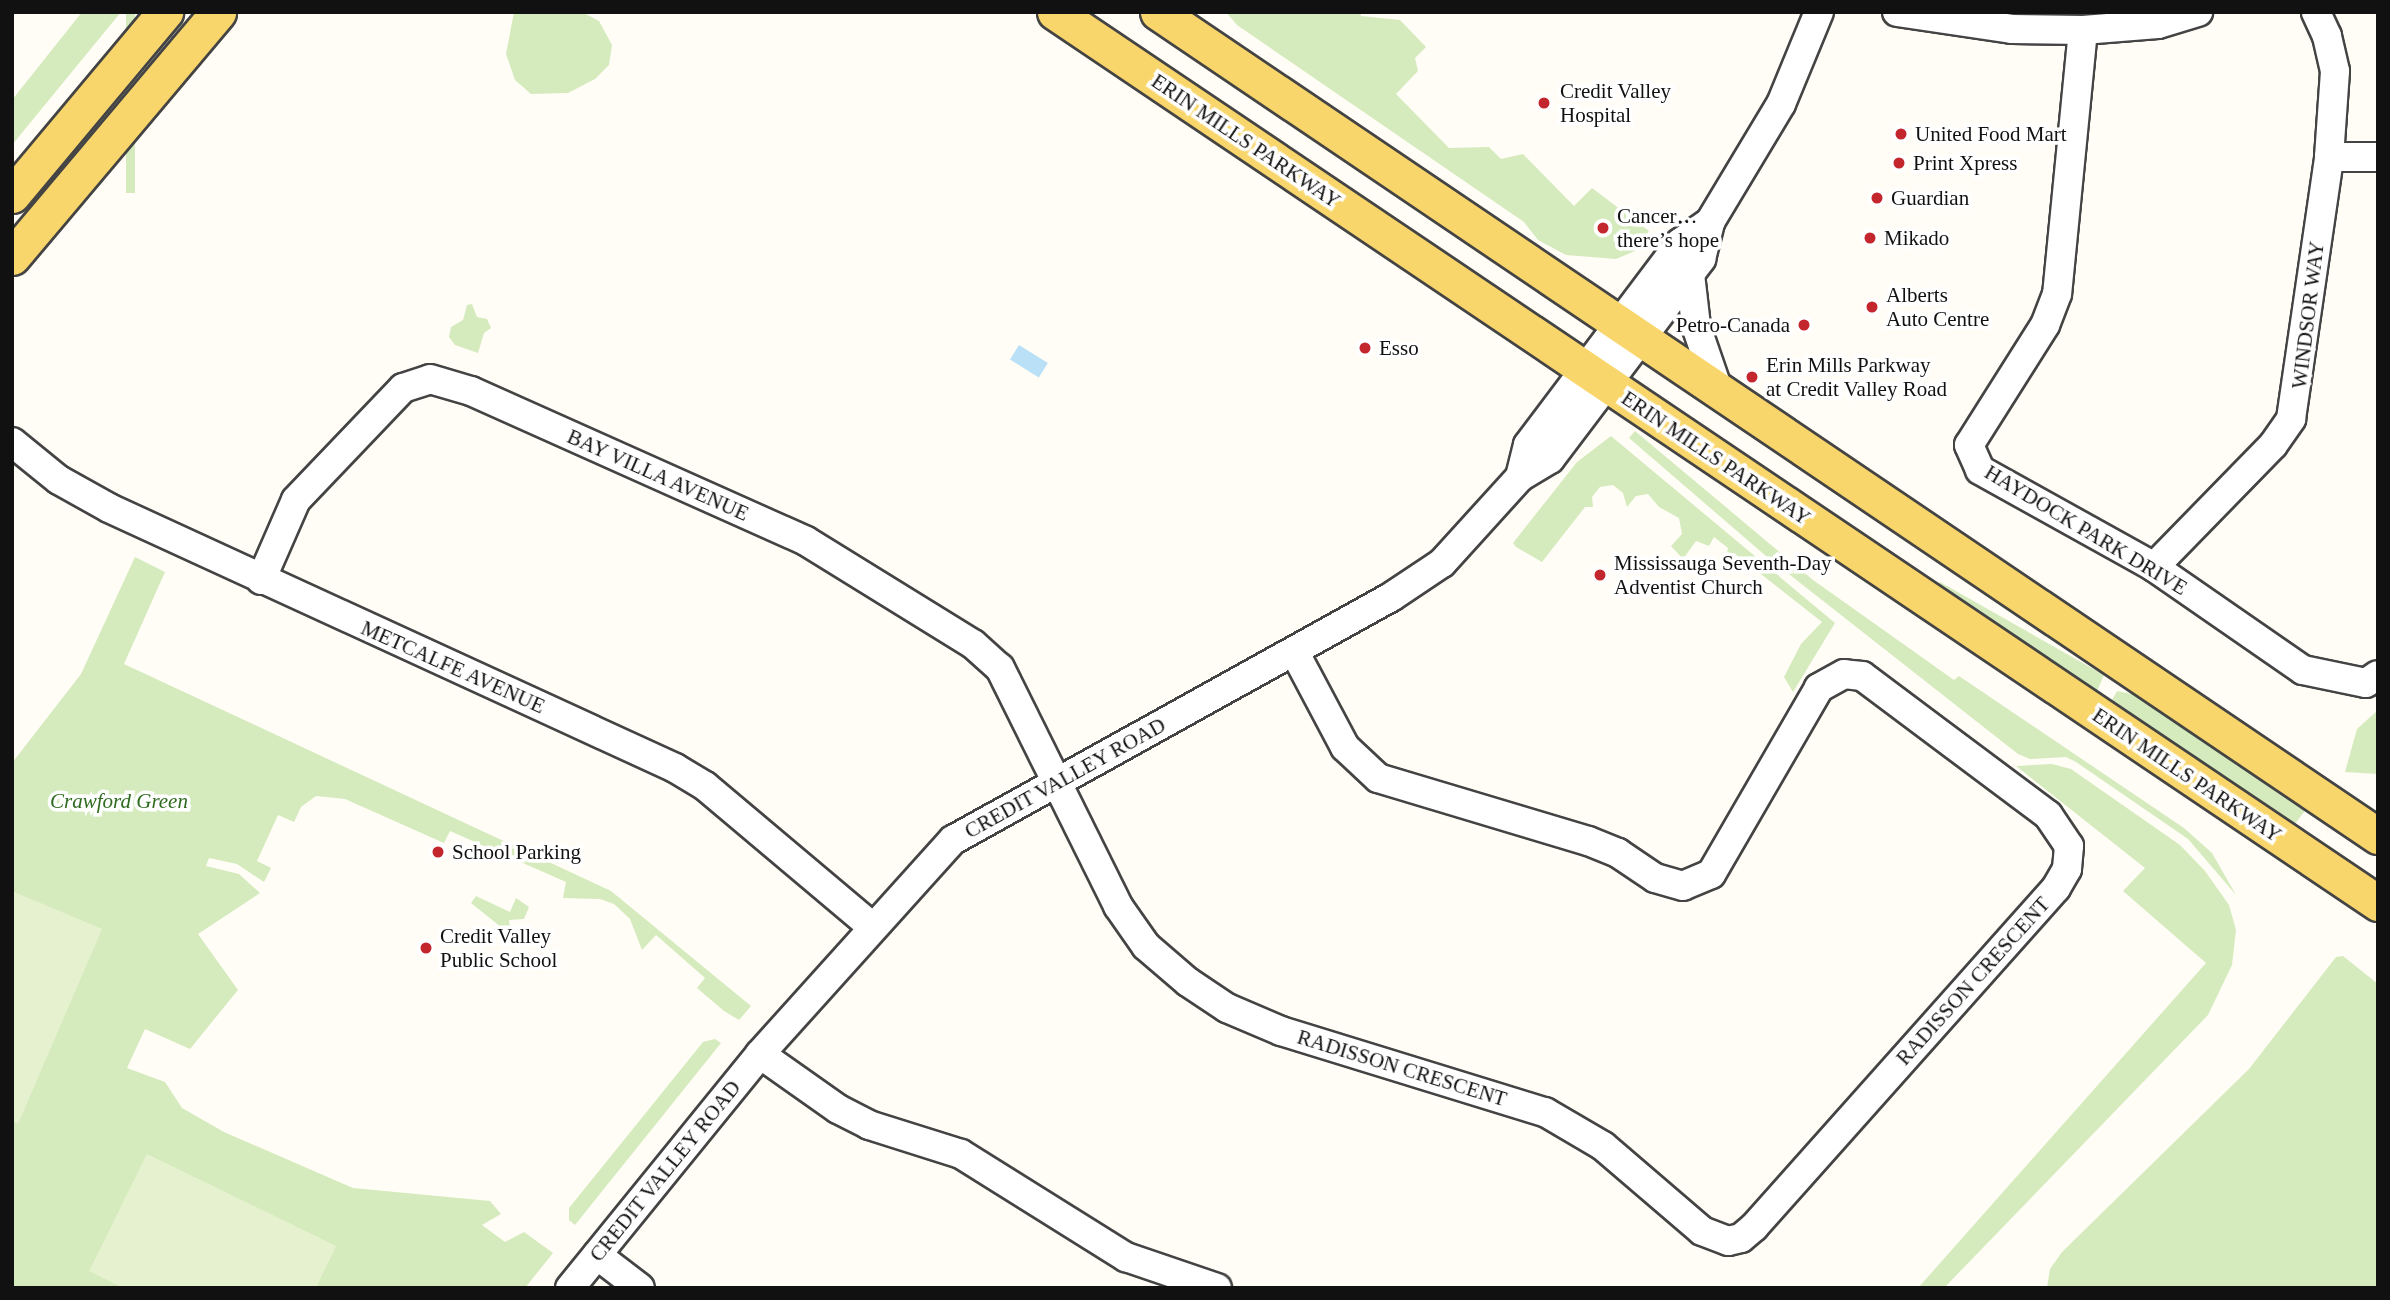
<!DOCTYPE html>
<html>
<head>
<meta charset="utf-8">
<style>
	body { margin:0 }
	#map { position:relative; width:2390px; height:1300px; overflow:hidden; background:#fffdf5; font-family:Georgia,serif }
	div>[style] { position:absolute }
	.green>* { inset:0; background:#d5ebbd; transform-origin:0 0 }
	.pitch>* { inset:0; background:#e6f2cf }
	.water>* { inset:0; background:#b9e0f7; transform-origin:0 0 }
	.roads { filter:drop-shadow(2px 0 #444) drop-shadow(-2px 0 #444) drop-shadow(0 2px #444) drop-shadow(0 -2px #444) }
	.minor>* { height:28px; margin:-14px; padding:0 14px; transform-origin:14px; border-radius:14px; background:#fff }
	.major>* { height:35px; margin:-17.5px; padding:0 17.5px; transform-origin:17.5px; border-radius:17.5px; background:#f9d66b }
	.dots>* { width:19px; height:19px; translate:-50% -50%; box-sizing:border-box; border:4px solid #fff; border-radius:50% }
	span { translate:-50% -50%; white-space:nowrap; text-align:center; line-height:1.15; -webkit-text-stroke:7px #fff; paint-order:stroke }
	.poi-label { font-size:21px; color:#111 }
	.left { translate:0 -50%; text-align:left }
	.right { translate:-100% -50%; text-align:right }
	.street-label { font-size:21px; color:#111 }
	.park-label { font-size:21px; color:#2f6b1f; font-style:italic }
	.frame { position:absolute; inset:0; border:14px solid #111; pointer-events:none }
</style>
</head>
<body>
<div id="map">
	<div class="green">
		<i style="clip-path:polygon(82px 12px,121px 12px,12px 145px,12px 100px)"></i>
		<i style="left:126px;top:12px;width:9px;height:181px"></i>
		<i style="clip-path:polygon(514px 12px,582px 12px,599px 21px,612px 45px,609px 65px,595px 79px,568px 93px,531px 94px,515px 80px,506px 54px)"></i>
		<i style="clip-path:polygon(1226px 12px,1360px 12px,1361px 16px,1400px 20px,1426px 47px,1415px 58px,1418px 71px,1396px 94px,1449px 148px,1489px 147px,1501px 159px,1523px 154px,1574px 206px,1592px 188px,1649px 231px,1635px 251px,1616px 259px,1566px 255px,1538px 240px,1524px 222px,1237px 25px)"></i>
		<i style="clip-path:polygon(472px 304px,477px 317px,487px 319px,491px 328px,484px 333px,478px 353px,455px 345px,449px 337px,451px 327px,463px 320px,467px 305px)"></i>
		<i style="clip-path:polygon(1635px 431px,1813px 580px,1954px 680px,1959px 676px,2184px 828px,2212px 853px,2236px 895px,2188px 839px,2076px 762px,2066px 757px,2030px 759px,2018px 754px,1766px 556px,1629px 438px)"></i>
		<i style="clip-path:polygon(1611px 436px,1835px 623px,1793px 692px,1784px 677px,1801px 644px,1822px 622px,1734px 553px,1725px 563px,1728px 548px,1714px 537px,1709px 546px,1696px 541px,1683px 559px,1671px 546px,1682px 534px,1679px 518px,1659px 507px,1648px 494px,1636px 496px,1627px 507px,1623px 493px,1613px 485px,1600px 487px,1592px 497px,1593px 507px,1585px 507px,1542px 562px,1516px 547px,1513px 543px,1577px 462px)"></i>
		<i style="clip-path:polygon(135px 557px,165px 572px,124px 664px,611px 891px,751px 1006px,739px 1020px,724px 1011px,697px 988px,705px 978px,656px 935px,642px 950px,630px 919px,614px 904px,600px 899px,563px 898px,566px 882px,450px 831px,444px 843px,345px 799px,316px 796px,301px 807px,294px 822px,278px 815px,257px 861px,271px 868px,264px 882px,237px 864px,209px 858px,206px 866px,239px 874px,260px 893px,198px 934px,238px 990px,190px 1049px,145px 1029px,127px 1068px,165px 1082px,182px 1108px,224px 1132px,353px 1188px,490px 1201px,501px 1214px,482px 1225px,505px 1242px,524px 1232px,553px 1253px,525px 1288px,12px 1288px,12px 763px,81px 674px)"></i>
		<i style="clip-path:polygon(1940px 582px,2104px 675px,2095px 696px,1935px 588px)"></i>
		<i style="clip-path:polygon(2117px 691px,2142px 696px,2261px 780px,2310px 804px,2292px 828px,2286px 824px,2287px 819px,2125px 714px,2111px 702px)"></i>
		<i style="clip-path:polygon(2378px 710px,2378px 774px,2345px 772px,2357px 729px)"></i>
		<i style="clip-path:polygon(2052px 764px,2071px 769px,2180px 845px,2205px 871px,2229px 905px,2236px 930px,2232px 965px,2208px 1015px,1944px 1288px,1918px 1288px,2206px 963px,2123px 891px,2145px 868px,2016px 766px)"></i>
		<i style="clip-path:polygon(476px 896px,510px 912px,516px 898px,529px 907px,524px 919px,509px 920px,511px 935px,471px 903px)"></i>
		<i style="clip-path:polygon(2343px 956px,2378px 984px,2378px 1288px,2047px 1288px,2050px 1269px,2062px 1252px,2249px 1069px,2336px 957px)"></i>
		<i style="clip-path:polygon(715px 1039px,721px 1043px,575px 1225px,569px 1220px,569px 1208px,703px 1042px)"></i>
	</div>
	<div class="pitch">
		<i style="clip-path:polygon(12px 891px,102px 929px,18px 1124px,12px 1121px)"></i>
		<i style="clip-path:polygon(147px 1154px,336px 1246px,316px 1288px,123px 1288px,89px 1271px)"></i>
	</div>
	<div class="water">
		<i style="left:1019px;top:345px;width:34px;height:17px;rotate:32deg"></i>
	</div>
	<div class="roads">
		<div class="minor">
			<i style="left:1897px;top:12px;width:116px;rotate:8.4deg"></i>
			<i style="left:2012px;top:29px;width:71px;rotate:0.8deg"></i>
			<i style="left:2083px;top:30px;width:75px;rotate:-4.6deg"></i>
			<i style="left:2158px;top:24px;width:42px;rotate:-16.7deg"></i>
			<i style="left:2083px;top:30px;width:265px;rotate:95.6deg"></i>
			<i style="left:2057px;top:294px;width:33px;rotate:111deg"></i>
			<i style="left:2045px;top:325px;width:142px;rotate:122.3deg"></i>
			<i style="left:1969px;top:445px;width:27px;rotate:66deg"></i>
			<i style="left:1980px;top:470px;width:199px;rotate:29.1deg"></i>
			<i style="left:2154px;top:567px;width:181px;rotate:34.7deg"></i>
			<i style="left:2303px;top:670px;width:64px;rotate:11.7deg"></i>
			<i style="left:2366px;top:683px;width:14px;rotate:-34deg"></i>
			<i style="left:2329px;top:157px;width:49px"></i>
			<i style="left:1690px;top:274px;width:52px;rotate:83.4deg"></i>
			<i style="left:1696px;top:326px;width:68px;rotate:71deg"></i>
			<i style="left:12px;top:442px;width:60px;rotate:39deg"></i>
			<i style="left:59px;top:480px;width:57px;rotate:29.2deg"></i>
			<i style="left:109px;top:508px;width:623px;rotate:24.67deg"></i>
			<i style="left:675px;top:768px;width:35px;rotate:31deg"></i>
			<i style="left:705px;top:786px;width:217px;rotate:40.1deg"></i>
			<i style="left:1520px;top:477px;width:33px;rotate:-76deg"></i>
			<i style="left:1528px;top:445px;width:253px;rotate:-53deg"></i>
			<i style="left:1680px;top:243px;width:37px;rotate:-35deg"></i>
			<i style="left:2154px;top:567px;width:170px;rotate:-45.7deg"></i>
			<i style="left:2273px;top:445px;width:32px;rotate:-55deg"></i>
			<i style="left:2291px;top:419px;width:265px;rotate:-81.7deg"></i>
			<i style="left:2329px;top:157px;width:86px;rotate:-86deg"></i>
			<i style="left:2335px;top:71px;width:36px;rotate:-103deg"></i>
			<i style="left:2327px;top:36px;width:26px;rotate:-115deg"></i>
			<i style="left:261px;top:580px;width:87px;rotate:-66.4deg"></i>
			<i style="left:296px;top:500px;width:155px;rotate:-46.3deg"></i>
			<i style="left:403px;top:388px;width:28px;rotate:-18deg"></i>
			<i style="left:430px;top:379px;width:43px;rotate:16.3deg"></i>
			<i style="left:471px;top:391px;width:367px;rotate:24.1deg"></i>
			<i style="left:806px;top:541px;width:196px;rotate:31.7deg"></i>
			<i style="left:973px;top:644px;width:36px;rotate:42deg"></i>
			<i style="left:1000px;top:668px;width:266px;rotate:63.6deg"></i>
			<i style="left:1118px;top:906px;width:49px;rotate:55deg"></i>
			<i style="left:1146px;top:946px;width:55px;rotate:40.6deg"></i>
			<i style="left:1188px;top:982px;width:47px;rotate:33.7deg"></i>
			<i style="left:1227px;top:1008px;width:59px;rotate:23.1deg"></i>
			<i style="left:1281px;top:1031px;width:276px;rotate:17.1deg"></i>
			<i style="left:1545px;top:1112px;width:67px;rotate:30.4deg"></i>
			<i style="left:1603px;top:1146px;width:130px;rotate:40.6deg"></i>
			<i style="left:1702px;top:1231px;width:28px;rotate:21deg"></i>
			<i style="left:1728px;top:1241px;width:13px;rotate:-13deg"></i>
			<i style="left:1741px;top:1238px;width:17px;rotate:-40deg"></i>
			<i style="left:1754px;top:1227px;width:454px;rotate:-48.3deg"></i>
			<i style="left:2056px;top:888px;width:22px;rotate:-60deg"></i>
			<i style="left:2067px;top:869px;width:23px;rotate:-85deg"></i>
			<i style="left:2069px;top:846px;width:37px;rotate:-124deg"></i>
			<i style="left:2048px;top:815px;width:232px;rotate:-143.2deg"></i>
			<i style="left:1862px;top:676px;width:18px;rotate:-174deg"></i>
			<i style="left:1844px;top:674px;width:29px;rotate:151deg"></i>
			<i style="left:1819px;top:688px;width:215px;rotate:120.1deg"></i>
			<i style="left:1711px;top:874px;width:30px;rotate:157deg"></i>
			<i style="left:1683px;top:886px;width:29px;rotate:-164deg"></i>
			<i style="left:1655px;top:878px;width:45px;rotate:-146deg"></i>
			<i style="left:1618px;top:853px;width:32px;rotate:-158deg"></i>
			<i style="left:1588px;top:841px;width:219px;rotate:-163.3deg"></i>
			<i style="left:1378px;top:778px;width:45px;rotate:-136.8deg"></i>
			<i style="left:1345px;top:747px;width:106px;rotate:-118deg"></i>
			<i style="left:760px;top:1054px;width:95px;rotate:35.2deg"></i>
			<i style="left:838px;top:1109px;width:35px;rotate:27deg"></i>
			<i style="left:869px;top:1125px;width:96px;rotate:17.5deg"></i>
			<i style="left:961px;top:1154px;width:195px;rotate:32deg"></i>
			<i style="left:1126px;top:1257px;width:96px;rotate:18.8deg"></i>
			<i style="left:597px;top:1255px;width:54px;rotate:37.5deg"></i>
			<i style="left:570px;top:1288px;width:301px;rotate:-50.9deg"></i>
			<i style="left:760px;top:1054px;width:288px;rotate:-48deg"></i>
			<i style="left:953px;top:840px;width:501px;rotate:-29.02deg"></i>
			<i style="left:1391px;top:597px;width:61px;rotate:-33.7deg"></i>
			<i style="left:1442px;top:563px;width:116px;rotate:-47.8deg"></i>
			<i style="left:1520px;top:477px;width:35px;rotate:-31deg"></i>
			<i style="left:1550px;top:459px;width:251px;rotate:-52.9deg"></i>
			<i style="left:1701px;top:259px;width:38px;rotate:-76deg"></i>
			<i style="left:1710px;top:222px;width:138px;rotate:-59deg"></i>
			<i style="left:1781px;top:104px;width:100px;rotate:-67.6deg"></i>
		</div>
		<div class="major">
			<i style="left:1055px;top:12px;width:1595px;rotate:33.96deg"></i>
			<i style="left:1158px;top:12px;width:1472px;rotate:34.04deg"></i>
			<i style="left:12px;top:195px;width:239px;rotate:-50.1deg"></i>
			<i style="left:12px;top:257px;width:320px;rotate:-49.9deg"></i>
		</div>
	</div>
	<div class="dots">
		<i style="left:1544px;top:103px;background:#c4262e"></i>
		<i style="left:1901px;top:134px;background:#c4262e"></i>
		<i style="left:1899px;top:163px;background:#c4262e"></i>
		<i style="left:1877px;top:198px;background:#c4262e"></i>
		<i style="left:1603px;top:228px;background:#c4262e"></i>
		<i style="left:1870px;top:238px;background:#c4262e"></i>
		<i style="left:1872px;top:307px;background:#c4262e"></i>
		<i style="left:1804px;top:325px;background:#c4262e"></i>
		<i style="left:1365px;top:348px;background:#c4262e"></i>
		<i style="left:1752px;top:377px;background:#c4262e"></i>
		<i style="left:1600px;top:575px;background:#c4262e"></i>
		<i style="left:438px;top:852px;background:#c4262e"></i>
		<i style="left:426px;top:948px;background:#c4262e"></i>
	</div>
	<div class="poi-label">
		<span class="left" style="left:1560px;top:103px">Credit Valley<br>Hospital</span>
		<span class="left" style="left:1915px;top:134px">United Food Mart</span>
		<span class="left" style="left:1913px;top:163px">Print Xpress</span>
		<span class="left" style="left:1891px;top:198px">Guardian</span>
		<span class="left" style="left:1617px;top:228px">Cancer…<br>there’s hope</span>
		<span class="left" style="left:1884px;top:238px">Mikado</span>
		<span class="left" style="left:1886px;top:307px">Alberts<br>Auto Centre</span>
		<span class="right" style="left:1790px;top:325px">Petro-Canada</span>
		<span class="left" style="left:1379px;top:348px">Esso</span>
		<span class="left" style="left:1766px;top:377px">Erin Mills Parkway<br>at Credit Valley Road</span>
		<span class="left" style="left:1614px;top:575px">Mississauga Seventh-Day<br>Adventist Church</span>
		<span class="left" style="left:452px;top:852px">School Parking</span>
		<span class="left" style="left:440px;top:948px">Credit Valley<br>Public School</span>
	</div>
	<div class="street-label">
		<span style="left:1246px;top:141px;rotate:34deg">ERIN MILLS PARKWAY</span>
		<span style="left:2308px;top:315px;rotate:-83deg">WINDSOR WAY</span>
		<span style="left:1716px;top:458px;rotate:34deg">ERIN MILLS PARKWAY</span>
		<span style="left:658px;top:475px;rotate:24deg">BAY VILLA AVENUE</span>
		<span style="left:2086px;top:530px;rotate:31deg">HAYDOCK PARK DRIVE</span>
		<span style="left:453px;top:667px;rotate:24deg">METCALFE AVENUE</span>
		<span style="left:2187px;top:775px;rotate:34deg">ERIN MILLS PARKWAY</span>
		<span style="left:1065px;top:778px;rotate:-29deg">CREDIT VALLEY ROAD</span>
		<span style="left:1973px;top:981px;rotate:-48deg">RADISSON CRESCENT</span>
		<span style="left:1402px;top:1068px;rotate:17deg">RADISSON CRESCENT</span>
		<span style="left:665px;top:1171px;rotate:-51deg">CREDIT VALLEY ROAD</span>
	</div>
	<div class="park-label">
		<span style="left:119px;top:801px">Crawford Green</span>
	</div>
	<div class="frame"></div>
</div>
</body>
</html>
